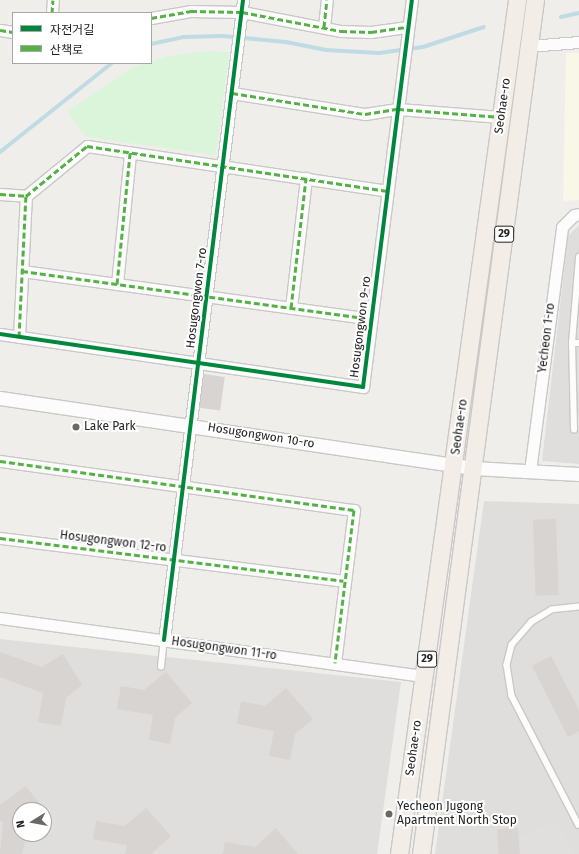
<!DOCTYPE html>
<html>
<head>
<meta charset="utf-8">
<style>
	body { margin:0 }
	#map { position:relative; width:579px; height:854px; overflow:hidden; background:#f0eeeb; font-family:"Fira Sans","Noto Sans KR",sans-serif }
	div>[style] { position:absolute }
	.residential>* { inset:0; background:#dfdedc }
	.education>* { inset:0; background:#f8f7e8 }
	.park>* { inset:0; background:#daf5da }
	.parking>* { inset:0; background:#e0dfde }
	.stream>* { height:4px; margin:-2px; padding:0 2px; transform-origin:2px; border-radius:2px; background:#bfdbe3 }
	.building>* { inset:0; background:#d7d4d2; transform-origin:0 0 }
	.roads { filter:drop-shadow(1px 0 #c9c8c7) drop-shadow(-1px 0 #c9c8c7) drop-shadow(0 1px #c9c8c7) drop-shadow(0 -1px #c9c8c7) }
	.service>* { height:5.5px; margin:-2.75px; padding:0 2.75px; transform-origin:2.75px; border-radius:2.75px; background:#fdfcfc }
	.minor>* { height:11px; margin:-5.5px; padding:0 5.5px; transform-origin:5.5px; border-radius:5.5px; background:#fdfcfc }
	.tertiary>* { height:13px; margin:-6.5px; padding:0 6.5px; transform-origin:6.5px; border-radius:6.5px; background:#fdfcfc }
	.primary>* { height:17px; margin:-8.5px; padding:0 8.5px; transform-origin:8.5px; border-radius:8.5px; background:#f3ede7 }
	.quiet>* { height:3px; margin-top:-1.5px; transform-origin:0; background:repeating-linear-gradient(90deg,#55b145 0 6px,transparent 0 9px) }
	.cycleway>* { height:4px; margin:-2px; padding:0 2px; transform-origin:2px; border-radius:2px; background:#00873e }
	.dots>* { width:11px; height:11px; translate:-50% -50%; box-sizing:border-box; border:2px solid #fff; border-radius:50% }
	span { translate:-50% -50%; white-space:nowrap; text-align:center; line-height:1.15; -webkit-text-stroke:4px #fff; paint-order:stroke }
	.shield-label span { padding:1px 3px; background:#fff; border:1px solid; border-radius:3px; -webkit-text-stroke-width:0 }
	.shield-label { font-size:11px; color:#222; font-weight:700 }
	.street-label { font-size:12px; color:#222 }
	.poi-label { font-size:12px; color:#222 }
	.left { translate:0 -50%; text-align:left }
	.legend { position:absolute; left:12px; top:12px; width:140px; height:52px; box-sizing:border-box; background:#fff; border:1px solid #a7a7a7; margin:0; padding:5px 7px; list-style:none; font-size:12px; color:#222 }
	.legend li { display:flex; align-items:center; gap:8px; height:20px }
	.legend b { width:20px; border:1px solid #a7a7a7 }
	.north { position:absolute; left:12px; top:802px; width:40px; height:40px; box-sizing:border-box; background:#fff; border:1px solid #a7a7a7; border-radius:50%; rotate:259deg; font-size:11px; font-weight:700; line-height:16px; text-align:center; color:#222 }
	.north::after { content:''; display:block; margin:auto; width:14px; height:18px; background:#6a6968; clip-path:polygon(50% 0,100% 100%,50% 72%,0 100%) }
</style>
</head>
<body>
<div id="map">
	<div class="residential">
		<i style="clip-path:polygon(579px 225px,579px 464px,542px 461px,568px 236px)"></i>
		<i style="clip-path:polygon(484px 501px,579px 504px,579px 854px,435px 854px)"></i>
		<i style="clip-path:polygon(evenodd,0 639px,401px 682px,377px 854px,0 854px,0 639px,20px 810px,44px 810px,44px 834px,20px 834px,20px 810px)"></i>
	</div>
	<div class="education">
		<i style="clip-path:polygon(566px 53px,579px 53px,579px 200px,563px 201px)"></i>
	</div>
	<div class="park">
		<i style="clip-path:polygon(208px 51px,229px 52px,216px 155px,86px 137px,67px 111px,133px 67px,168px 56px)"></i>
	</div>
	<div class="parking">
		<i style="clip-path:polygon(555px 820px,575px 854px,521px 854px,520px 837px)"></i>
	</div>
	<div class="stream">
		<i style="left:561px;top:17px;width:18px;rotate:-13deg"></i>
		<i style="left:151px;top:44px;width:33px;rotate:-12deg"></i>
		<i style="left:183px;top:37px;width:40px;rotate:-1.4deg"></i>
		<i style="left:223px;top:36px;width:63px;rotate:5.4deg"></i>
		<i style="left:286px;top:42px;width:41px;rotate:11.3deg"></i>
		<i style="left:326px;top:50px;width:53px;rotate:3.2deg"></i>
		<i style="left:379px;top:53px;width:44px;rotate:-7.8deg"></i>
		<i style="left:423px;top:47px;width:64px;rotate:-18.2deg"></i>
		<i style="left:0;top:152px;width:143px;rotate:-38.5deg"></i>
	</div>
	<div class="building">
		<i style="left:204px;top:374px;width:21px;height:34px;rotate:8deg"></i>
		<i style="left:556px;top:519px;width:76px;height:23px;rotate:88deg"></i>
		<i style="clip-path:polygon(0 652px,42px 667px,63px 654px,82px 685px,66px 698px,61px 726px,38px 722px,43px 693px,0 677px)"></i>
		<i style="clip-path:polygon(551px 656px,579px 710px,579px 731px,568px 737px,532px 666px)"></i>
		<i style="clip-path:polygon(166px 672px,192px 703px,175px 718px,170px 744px,149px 740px,153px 715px,117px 709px,121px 686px,144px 690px)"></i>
		<i style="clip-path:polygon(286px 688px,313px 719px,295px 734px,290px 760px,269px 756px,274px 731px,237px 724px,241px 701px,265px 706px)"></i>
		<i style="clip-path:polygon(26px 786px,44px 810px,20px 810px,20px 834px,27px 834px,22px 854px,0 854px,3px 822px,0 821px,0 805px)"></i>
		<i style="clip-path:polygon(146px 808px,171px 836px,151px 854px,125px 854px,127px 845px,93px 839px,96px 821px,125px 826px)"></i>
		<i style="clip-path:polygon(276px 828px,298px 854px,223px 854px,225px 842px,255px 847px)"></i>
		<i style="left:518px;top:828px;width:26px;height:21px;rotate:86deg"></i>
	</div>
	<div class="roads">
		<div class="service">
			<i style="left:572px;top:343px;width:7px"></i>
			<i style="left:574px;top:430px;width:87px;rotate:-91.3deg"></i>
			<i style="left:572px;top:343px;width:86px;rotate:-85.3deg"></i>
			<i style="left:579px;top:607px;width:27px;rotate:174deg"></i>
			<i style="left:552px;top:610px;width:23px;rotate:149deg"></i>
			<i style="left:532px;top:622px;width:30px;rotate:131deg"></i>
			<i style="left:512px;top:645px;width:21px;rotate:104deg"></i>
			<i style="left:507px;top:665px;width:31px;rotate:81deg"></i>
			<i style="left:512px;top:696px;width:145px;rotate:62.6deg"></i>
			<i style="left:161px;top:667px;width:27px;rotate:-84deg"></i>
		</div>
		<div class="minor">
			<i style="left:52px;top:13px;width:13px;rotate:-86deg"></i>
			<i style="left:151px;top:18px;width:41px;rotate:-9.9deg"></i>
			<i style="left:191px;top:11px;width:51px;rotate:1.1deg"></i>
			<i style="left:242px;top:12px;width:101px;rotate:10.9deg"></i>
			<i style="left:341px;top:31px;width:30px;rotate:2deg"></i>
			<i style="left:371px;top:32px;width:37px;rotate:-8deg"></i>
			<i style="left:324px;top:27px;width:27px;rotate:-84deg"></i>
			<i style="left:0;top:30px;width:13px;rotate:9deg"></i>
			<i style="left:529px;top:46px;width:50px;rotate:-4.6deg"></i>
			<i style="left:232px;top:93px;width:135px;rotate:9deg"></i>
			<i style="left:365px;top:114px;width:33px;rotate:-9deg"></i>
			<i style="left:398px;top:109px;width:103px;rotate:4.4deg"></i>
			<i style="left:0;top:194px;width:26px;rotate:4deg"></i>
			<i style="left:26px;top:196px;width:79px;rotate:-39.3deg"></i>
			<i style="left:87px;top:146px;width:304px;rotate:8.5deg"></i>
			<i style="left:22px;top:271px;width:353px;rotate:7.8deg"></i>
			<i style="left:117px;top:284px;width:132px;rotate:-84.3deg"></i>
			<i style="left:291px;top:308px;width:131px;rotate:-83.4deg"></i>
			<i style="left:0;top:334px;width:367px;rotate:8.3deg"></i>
			<i style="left:363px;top:387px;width:390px;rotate:-82.8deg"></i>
			<i style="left:19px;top:337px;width:141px;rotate:-87.2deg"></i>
			<i style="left:0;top:461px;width:357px;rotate:7.9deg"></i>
			<i style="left:354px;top:510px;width:154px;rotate:97.1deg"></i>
			<i style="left:530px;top:471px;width:246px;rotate:-82.5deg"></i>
			<i style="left:562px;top:227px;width:17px;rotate:-45deg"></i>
			<i style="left:574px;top:215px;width:5px;rotate:-11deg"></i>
			<i style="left:0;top:538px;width:346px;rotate:7.1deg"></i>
			<i style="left:0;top:618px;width:429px;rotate:7.8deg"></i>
			<i style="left:164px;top:640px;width:645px;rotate:-82.96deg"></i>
		</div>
		<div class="tertiary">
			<i style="left:0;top:398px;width:479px;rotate:8.4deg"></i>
			<i style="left:474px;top:468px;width:105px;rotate:3.3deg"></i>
		</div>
		<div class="primary">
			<i style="left:399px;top:854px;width:862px;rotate:-82.13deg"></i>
			<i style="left:421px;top:854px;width:862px;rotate:-82.4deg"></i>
		</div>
	</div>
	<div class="quiet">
		<i style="left:52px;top:13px;width:13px;rotate:-86deg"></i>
		<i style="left:151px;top:18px;width:41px;rotate:-9.9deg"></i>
		<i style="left:191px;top:11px;width:51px;rotate:1.1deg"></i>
		<i style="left:242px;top:12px;width:101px;rotate:10.9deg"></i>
		<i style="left:341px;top:31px;width:30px;rotate:2deg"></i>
		<i style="left:371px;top:32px;width:37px;rotate:-8deg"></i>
		<i style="left:324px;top:27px;width:27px;rotate:-84deg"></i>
		<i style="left:0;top:30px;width:13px;rotate:9deg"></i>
		<i style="left:232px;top:93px;width:135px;rotate:9deg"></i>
		<i style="left:365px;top:114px;width:33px;rotate:-9deg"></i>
		<i style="left:398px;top:109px;width:103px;rotate:4.4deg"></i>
		<i style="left:0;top:194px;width:26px;rotate:4deg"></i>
		<i style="left:26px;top:196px;width:79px;rotate:-39.3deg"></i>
		<i style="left:87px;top:146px;width:304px;rotate:8.5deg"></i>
		<i style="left:22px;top:271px;width:353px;rotate:7.8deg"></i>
		<i style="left:117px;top:284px;width:132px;rotate:-84.3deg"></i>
		<i style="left:291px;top:308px;width:131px;rotate:-83.4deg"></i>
		<i style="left:19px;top:337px;width:141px;rotate:-87.2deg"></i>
		<i style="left:0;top:461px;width:357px;rotate:7.9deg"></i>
		<i style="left:354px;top:510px;width:154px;rotate:97.1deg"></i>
		<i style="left:0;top:538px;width:346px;rotate:7.1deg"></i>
	</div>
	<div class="cycleway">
		<i style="left:0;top:334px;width:367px;rotate:8.3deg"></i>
		<i style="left:363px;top:387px;width:390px;rotate:-82.8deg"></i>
		<i style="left:164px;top:640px;width:645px;rotate:-82.96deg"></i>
	</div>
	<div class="dots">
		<i style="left:76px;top:427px;background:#6a6968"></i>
		<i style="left:389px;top:814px;background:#6a6968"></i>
	</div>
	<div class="shield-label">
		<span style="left:504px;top:234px">29</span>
		<span style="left:427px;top:659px">29</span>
	</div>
	<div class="street-label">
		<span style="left:503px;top:106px;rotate:-82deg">Seohae-ro</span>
		<span style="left:197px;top:298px;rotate:-83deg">Hosugongwon 7-ro</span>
		<span style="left:361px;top:327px;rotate:-83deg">Hosugongwon 9-ro</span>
		<span style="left:547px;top:338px;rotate:-83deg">Yecheon 1-ro</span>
		<span style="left:460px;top:427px;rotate:-82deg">Seohae-ro</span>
		<span style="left:261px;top:436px;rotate:9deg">Hosugongwon 10-ro</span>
		<span style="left:113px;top:542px;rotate:7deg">Hosugongwon 12-ro</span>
		<span style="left:224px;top:649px;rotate:8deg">Hosugongwon 11-ro</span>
		<span style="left:414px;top:748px;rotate:-82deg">Seohae-ro</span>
	</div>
	<div class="poi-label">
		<span class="left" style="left:84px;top:427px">Lake Park</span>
		<span class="left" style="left:397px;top:814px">Yecheon Jugong<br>Apartment North Stop</span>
	</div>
	<ul class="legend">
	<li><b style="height:5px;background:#00873e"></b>자전거길</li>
	<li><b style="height:5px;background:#55b145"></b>산책로</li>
	</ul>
	<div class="north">N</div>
</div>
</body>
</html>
